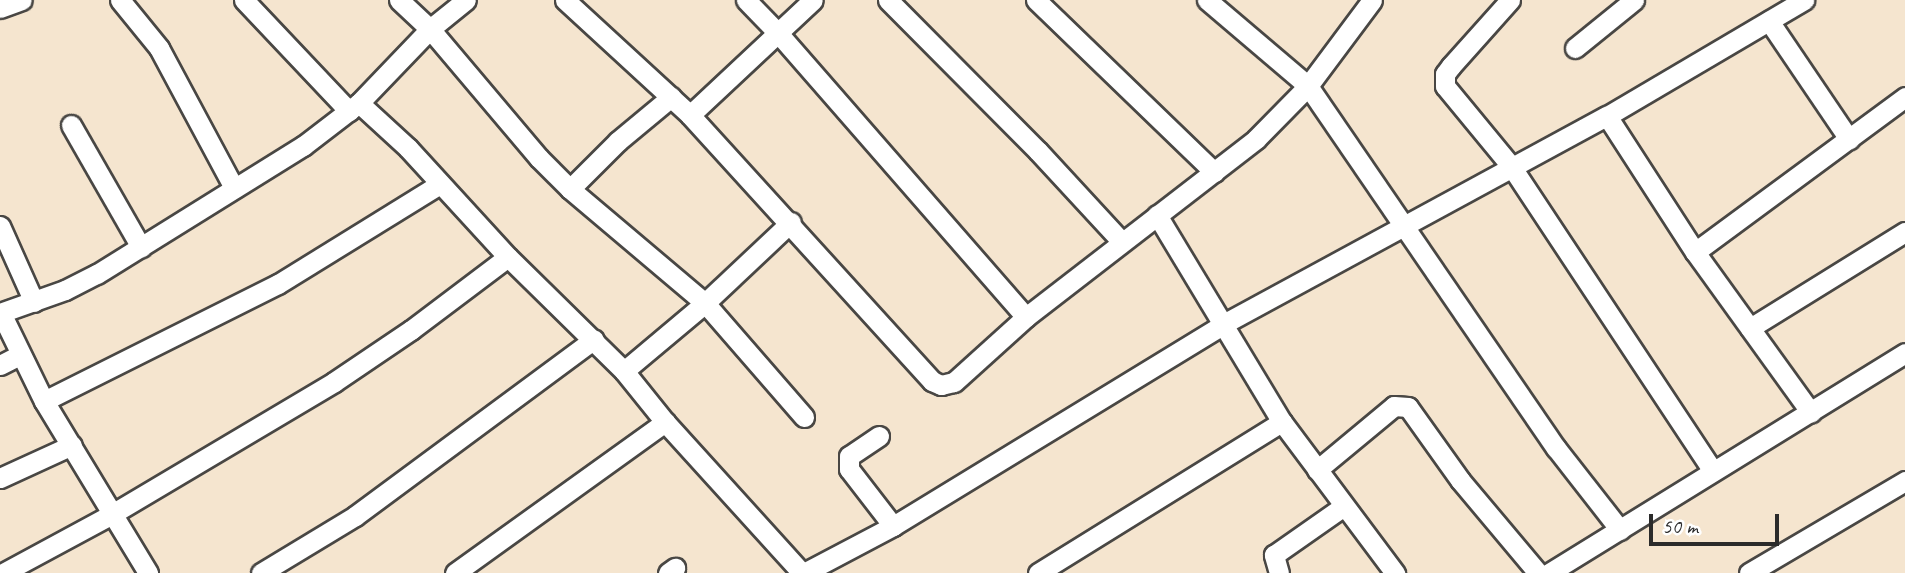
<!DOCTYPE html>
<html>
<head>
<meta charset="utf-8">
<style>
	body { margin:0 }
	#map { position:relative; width:1905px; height:573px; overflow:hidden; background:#f5e5cf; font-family:Caveat,sans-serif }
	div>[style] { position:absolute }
	.roads { filter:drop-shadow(2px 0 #494744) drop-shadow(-2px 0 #494744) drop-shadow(0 2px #494744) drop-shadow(0 -2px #494744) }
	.street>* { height:19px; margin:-9.5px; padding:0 9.5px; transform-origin:9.5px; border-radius:9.5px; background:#fff }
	span { translate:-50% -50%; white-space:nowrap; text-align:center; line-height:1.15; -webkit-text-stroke:7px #fff; paint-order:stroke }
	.scale { position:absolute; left:1649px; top:514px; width:130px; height:32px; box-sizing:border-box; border:4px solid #2b2b2b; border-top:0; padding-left:9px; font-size:21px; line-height:24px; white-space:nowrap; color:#2b2b2b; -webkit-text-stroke:5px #fff; paint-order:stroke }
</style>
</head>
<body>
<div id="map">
	<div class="roads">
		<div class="street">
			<i style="left:120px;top:0;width:62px;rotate:50.9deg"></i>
			<i style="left:159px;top:48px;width:159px;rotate:61.8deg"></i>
			<i style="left:244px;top:0;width:153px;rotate:46.6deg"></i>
			<i style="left:399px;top:0;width:42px;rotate:43.1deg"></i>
			<i style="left:430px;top:29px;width:169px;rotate:49.8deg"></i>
			<i style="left:539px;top:158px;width:44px;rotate:45deg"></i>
			<i style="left:570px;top:189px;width:177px;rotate:40.2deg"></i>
			<i style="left:705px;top:303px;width:151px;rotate:49deg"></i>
			<i style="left:565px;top:0;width:170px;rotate:42.6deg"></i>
			<i style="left:690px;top:115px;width:360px;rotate:47.7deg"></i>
			<i style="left:932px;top:381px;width:10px;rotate:24deg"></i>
			<i style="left:941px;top:385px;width:13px;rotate:-13deg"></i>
			<i style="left:954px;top:382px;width:97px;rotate:-42.1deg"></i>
			<i style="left:1026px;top:317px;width:291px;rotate:-37.7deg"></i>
			<i style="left:1256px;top:139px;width:74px;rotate:-45.5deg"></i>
			<i style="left:1308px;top:86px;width:107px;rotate:-53.3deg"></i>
			<i style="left:746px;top:0;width:46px;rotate:45.9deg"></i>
			<i style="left:778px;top:33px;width:377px;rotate:48.9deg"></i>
			<i style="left:888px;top:0;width:213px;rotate:45.2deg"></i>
			<i style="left:1038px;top:151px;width:122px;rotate:47.3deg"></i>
			<i style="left:1036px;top:0;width:248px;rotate:44deg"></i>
			<i style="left:1207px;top:0;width:133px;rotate:40.4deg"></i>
			<i style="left:1308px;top:86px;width:439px;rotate:55.6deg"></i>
			<i style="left:1556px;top:448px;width:104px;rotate:52deg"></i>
			<i style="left:1510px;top:0;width:89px;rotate:131.8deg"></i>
			<i style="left:1451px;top:66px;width:10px;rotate:127deg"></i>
			<i style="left:1445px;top:74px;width:12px;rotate:90deg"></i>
			<i style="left:1445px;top:86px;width:104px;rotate:50.5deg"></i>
			<i style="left:1511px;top:166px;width:364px;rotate:56.5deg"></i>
			<i style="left:0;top:8px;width:23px;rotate:-20deg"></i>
			<i style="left:1769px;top:21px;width:143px;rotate:55.9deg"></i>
			<i style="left:1575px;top:48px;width:76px;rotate:-39.1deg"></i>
			<i style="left:359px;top:103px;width:67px;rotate:42.6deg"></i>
			<i style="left:408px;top:148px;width:148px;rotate:47.5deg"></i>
			<i style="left:508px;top:257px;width:163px;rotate:44.5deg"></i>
			<i style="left:624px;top:371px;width:65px;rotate:51.2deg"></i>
			<i style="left:665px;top:422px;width:204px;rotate:47.8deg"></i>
			<i style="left:690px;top:115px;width:168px;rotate:-43.1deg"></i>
			<i style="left:1607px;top:116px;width:162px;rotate:57.1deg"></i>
			<i style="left:1695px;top:252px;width:198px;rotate:54.2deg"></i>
			<i style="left:71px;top:125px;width:141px;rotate:60.2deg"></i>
			<i style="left:570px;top:189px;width:68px;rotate:-45deg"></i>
			<i style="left:618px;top:141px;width:69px;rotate:-39.7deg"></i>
			<i style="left:1157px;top:215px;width:242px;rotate:58.9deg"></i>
			<i style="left:1282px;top:422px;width:189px;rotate:53.2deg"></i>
			<i style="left:0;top:226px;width:83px;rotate:65.9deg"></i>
			<i style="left:1695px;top:252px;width:261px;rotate:-36.4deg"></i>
			<i style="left:0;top:313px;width:69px;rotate:-19.5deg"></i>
			<i style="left:65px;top:290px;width:36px;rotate:-27deg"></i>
			<i style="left:97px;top:274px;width:243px;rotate:-31.9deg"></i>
			<i style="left:303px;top:146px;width:71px;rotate:-37.5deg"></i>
			<i style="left:359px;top:103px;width:103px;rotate:-46.2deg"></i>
			<i style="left:430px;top:29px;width:46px;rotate:-38.9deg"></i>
			<i style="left:1px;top:313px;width:98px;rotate:64deg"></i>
			<i style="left:44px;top:401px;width:201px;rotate:58.8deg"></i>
			<i style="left:1750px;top:328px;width:182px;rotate:-31.8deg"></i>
			<i style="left:0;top:365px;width:22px;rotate:-27deg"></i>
			<i style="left:624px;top:371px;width:106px;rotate:-40deg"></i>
			<i style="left:705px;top:303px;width:118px;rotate:-43.3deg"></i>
			<i style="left:44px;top:401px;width:262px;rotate:-26.6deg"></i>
			<i style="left:278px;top:284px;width:190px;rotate:-31.7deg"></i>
			<i style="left:879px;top:436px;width:36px;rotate:146deg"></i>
			<i style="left:849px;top:456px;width:13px;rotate:90deg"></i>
			<i style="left:849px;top:469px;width:72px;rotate:52.3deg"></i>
			<i style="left:1317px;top:470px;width:100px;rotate:-39.7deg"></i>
			<i style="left:1394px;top:406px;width:14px;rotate:4deg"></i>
			<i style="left:1408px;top:407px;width:90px;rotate:54.5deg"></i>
			<i style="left:1460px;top:480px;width:121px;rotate:50deg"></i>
			<i style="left:0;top:478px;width:79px;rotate:-24.6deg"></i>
			<i style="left:3px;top:573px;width:124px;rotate:-28.4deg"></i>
			<i style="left:112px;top:514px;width:258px;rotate:-30.7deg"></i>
			<i style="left:334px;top:382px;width:93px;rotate:-34deg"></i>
			<i style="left:411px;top:330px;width:121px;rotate:-37deg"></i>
			<i style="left:261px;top:573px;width:110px;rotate:-31.2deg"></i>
			<i style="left:355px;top:516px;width:297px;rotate:-36.5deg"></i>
			<i style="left:455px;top:573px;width:259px;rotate:-35.7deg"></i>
			<i style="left:668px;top:573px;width:9px;rotate:-36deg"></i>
			<i style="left:804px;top:573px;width:101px;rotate:-27.8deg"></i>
			<i style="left:893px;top:526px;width:389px;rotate:-31.4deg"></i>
			<i style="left:1225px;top:323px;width:434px;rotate:-28.5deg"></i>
			<i style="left:1607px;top:116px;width:229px;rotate:-30.5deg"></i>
			<i style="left:1038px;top:573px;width:287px;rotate:-31.8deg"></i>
			<i style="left:1279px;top:573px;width:19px;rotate:-106deg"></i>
			<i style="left:1274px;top:555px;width:85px;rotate:-35deg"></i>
			<i style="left:1549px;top:573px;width:418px;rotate:-31.7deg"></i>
			<i style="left:1749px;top:573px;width:181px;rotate:-30.5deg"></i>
		</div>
	</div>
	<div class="scale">50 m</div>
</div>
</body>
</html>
